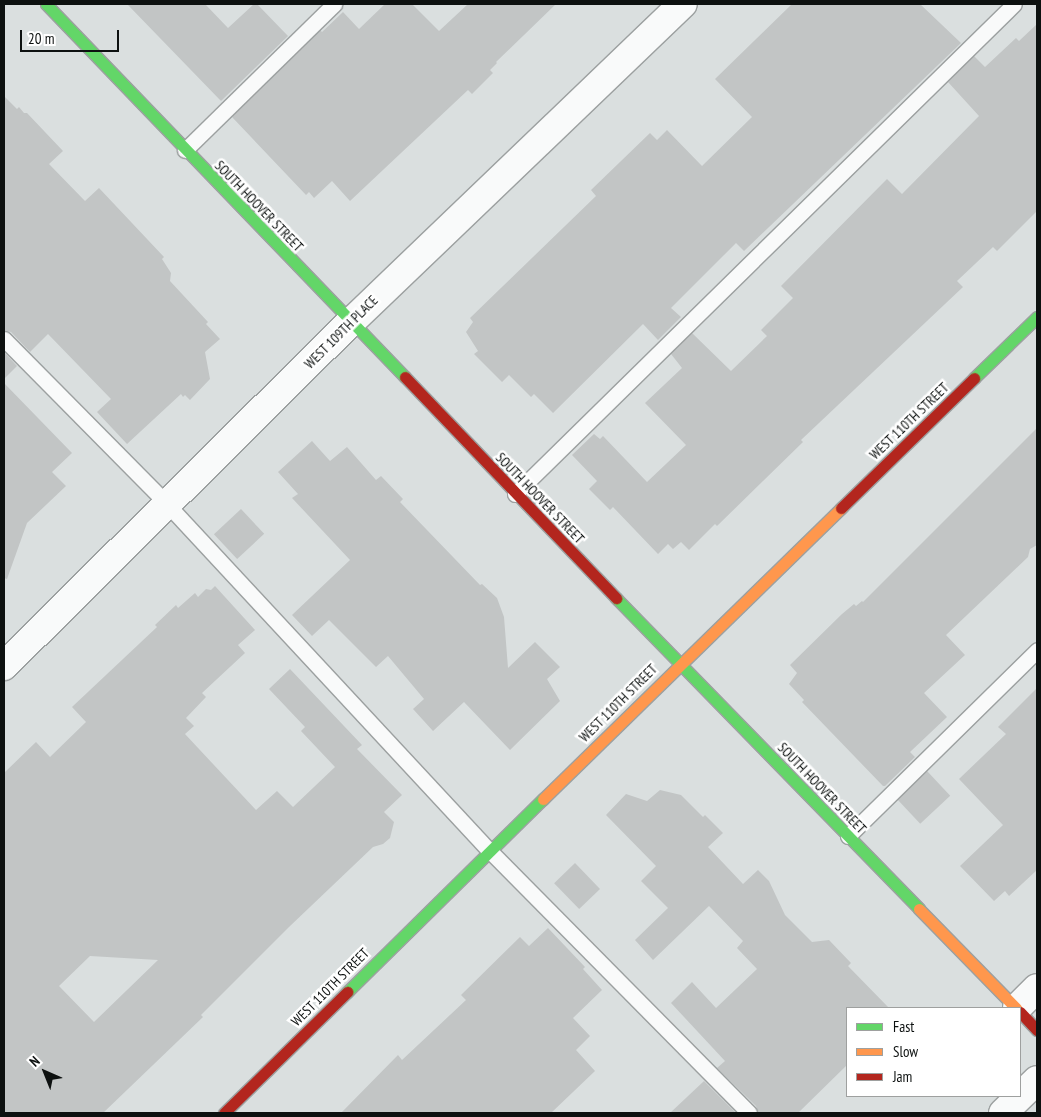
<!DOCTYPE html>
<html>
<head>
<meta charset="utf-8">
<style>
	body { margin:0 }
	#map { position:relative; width:1041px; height:1117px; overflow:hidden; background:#dadfdf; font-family:"PT Sans Narrow",sans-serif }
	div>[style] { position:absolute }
	.building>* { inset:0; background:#c2c5c5; transform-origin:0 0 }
	.roads { filter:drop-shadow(1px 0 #9ca0a0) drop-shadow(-1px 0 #9ca0a0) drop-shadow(0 1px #9ca0a0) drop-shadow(0 -1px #9ca0a0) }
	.lane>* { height:15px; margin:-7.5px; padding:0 7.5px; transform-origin:7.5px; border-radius:7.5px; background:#f9fafa }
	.street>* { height:28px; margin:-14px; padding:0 14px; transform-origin:14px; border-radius:14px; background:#f9fafa }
	.fast>* { height:11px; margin:-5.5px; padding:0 5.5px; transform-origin:5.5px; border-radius:5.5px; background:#63d668 }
	.slow>* { height:11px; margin:-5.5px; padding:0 5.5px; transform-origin:5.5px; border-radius:5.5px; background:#ff974d }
	.jam>* { height:11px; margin:-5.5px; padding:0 5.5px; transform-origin:5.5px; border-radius:5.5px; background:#b3261e }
	span { translate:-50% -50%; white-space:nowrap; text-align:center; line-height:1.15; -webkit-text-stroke:5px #fff; paint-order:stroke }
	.street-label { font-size:14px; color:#0d1110 }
	.frame { position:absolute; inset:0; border:5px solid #0d1110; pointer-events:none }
	.legend { position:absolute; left:846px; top:1007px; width:175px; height:90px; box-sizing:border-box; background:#fff; border:1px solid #9ea09f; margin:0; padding:6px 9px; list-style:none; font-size:15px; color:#0d1110 }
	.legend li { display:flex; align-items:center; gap:10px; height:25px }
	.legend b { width:25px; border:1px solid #9ea09f }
	.north { position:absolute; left:20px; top:1047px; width:50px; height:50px; -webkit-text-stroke:4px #fff; paint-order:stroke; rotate:316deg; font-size:14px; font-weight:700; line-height:20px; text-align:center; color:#0d1110 }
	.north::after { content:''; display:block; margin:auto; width:18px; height:22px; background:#0d1110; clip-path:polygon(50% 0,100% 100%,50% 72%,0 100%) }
	.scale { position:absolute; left:20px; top:30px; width:99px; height:22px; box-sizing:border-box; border:2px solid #0d1110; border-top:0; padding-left:6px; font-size:15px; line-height:18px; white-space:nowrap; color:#0d1110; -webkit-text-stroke:4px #fff; paint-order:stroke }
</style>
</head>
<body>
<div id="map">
	<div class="building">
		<i style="clip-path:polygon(127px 4px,205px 4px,228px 28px,254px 4px,257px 4px,288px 36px,221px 101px)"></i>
		<i style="clip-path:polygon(385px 4px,412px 4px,439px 31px,468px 4px,556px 4px,496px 62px,497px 63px,490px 70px,493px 73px,472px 94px,468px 90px,350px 201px,332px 181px,314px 198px,309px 192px,306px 195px,232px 117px,320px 30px,322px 32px,343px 12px,359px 29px)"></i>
		<i style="clip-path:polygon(792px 4px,920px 4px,961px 43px,744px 251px,736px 243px,671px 308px,681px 317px,658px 340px,643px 324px,553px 413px,534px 394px,531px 397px,509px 375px,502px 382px,474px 354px,478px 351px,466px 332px,473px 322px,470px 318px,596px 196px,591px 190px,650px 133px,657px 140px,667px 130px,702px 166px,752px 117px,715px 79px)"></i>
		<i style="clip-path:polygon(1037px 24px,1037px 211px,997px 251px,993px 247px,957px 281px,963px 287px,801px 440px,803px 442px,717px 526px,715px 524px,689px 550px,681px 542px,673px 549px,668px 544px,658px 554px,613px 507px,610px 510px,589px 489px,597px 481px,572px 455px,594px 434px,600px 439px,603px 436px,647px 482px,686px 445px,645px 403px,682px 368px,671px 354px,692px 333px,731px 371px,767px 336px,761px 330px,793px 298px,781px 286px,887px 179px,902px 194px,979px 116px,948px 82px,974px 56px,985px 67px,1016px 38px,1019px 41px)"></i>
		<i style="clip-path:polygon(4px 96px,17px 109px,19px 107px,24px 113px,27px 113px,63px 151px,49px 164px,85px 201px,99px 188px,164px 257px,162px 259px,171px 273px,170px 281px,208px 322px,206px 324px,220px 339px,205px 352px,210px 379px,190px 400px,185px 395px,183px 397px,181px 394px,127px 444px,97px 412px,111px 399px,48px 334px,30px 352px,11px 332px,4px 330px)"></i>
		<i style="clip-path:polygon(4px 352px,17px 366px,4px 379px)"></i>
		<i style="clip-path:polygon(4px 383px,72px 453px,52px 472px,66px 486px,27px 523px,7px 579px,4px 578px)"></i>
		<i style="clip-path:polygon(1037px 428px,1037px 545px,1030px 549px,1028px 557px,946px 635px,965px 655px,924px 693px,947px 717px,910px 752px,915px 757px,885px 786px,883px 786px,802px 702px,804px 700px,789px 684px,797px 673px,790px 665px,842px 614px,854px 604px,856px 606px,862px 601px,863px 602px)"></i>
		<i style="clip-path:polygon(312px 441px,330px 461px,347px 447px,376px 480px,381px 476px,403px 499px,400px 502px,480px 585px,482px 584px,497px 598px,504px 617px,508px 668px,535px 642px,560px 667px,547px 679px,560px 701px,510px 750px,464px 702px,433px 731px,413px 709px,424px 699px,388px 656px,376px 667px,329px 620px,312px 636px,292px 615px,350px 560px,292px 498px,298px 494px,278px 472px)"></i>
		<i style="left:241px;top:509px;width:34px;height:37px;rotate:47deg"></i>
		<i style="clip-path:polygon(evenodd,215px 586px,255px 630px,238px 645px,245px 653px,202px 693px,206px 697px,186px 718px,194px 726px,185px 734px,256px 810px,277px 791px,293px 807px,335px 767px,301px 731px,305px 727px,269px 689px,290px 669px,362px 745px,357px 749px,402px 795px,384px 812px,394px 822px,390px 838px,383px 844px,373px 847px,289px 927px,201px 1015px,203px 1017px,103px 1113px,4px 1113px,4px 773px,36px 742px,50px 757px,86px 722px,72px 707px,157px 627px,155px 625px,176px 605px,178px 608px,195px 593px,198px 597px,206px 589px,211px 590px,215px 586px,90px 956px,158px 960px,94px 1022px,59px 986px,90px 956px)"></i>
		<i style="clip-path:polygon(1037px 688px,1037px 870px,1009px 896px,1005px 891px,994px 901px,960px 866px,1003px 825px,959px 779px,1006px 734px,998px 727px)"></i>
		<i style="left:927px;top:771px;width:34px;height:41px;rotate:47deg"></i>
		<i style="clip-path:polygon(660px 790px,681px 795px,703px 817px,705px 815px,723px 833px,708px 847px,743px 884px,758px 870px,769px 881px,785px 915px,812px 942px,829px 940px,851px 963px,848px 966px,889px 1008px,847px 1008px,847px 1065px,798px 1113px,758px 1113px,756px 1106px,717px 1068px,725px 1061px,671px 1003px,692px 982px,716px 1008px,757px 969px,737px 948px,743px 941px,709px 906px,653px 960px,635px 940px,668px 908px,641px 881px,656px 866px,606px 815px,626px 794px,647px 801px)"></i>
		<i style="left:575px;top:863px;width:36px;height:29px;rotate:46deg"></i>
		<i style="clip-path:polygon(548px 928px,585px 967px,583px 969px,602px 990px,573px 1018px,590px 1036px,576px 1050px,595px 1071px,551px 1113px,341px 1113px,398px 1055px,402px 1060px,466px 1000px,461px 995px,520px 937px,529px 946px)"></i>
		<i style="clip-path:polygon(704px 1081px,736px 1113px,670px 1113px)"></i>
	</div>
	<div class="roads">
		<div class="lane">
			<i style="left:185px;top:150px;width:209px;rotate:-44.4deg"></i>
			<i style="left:4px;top:339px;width:232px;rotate:45.3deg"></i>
			<i style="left:167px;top:504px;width:474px;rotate:47.1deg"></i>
			<i style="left:490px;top:851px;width:368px;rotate:45.3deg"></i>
			<i style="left:515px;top:494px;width:699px;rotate:-44.48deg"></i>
			<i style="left:848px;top:836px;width:265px;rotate:-44.5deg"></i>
		</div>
		<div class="street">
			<i style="left:4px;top:666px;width:487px;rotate:-44.8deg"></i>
			<i style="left:350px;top:323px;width:461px;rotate:-43.8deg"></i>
			<i style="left:1017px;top:1008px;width:28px;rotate:-45deg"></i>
			<i style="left:1003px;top:1113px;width:47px;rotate:-44.1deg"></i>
		</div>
		<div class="fast">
			<i style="left:46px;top:4px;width:518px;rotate:46.1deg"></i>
			<i style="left:974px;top:378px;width:88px;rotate:-44.1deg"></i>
			<i style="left:616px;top:598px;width:434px;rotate:45.7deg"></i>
			<i style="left:347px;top:992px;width:275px;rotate:-44.6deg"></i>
		</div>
		<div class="slow">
			<i style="left:543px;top:799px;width:417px;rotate:-44.3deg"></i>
			<i style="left:919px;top:909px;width:139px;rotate:45.6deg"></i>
		</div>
		<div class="jam">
			<i style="left:405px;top:377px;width:306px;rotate:46.3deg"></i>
			<i style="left:841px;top:508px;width:186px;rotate:-44.3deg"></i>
			<i style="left:1020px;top:1012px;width:25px;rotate:47deg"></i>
			<i style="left:224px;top:1113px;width:173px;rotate:-44.5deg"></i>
		</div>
	</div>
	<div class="street-label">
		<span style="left:259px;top:206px;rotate:46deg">SOUTH HOOVER STREET</span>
		<span style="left:341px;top:332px;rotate:-45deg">WEST 109TH PLACE</span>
		<span style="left:909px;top:421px;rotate:-44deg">WEST 110TH STREET</span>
		<span style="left:540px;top:498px;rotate:46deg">SOUTH HOOVER STREET</span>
		<span style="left:618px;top:703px;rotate:-45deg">WEST 110TH STREET</span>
		<span style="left:822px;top:788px;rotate:46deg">SOUTH HOOVER STREET</span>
		<span style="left:330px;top:987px;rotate:-45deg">WEST 110TH STREET</span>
	</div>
	<div class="frame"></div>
	<ul class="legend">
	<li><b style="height:6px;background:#63d668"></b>Fast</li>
	<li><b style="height:6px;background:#ff974d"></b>Slow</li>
	<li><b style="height:6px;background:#b3261e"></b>Jam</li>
	</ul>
	<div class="north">N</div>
	<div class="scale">20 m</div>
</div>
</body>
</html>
